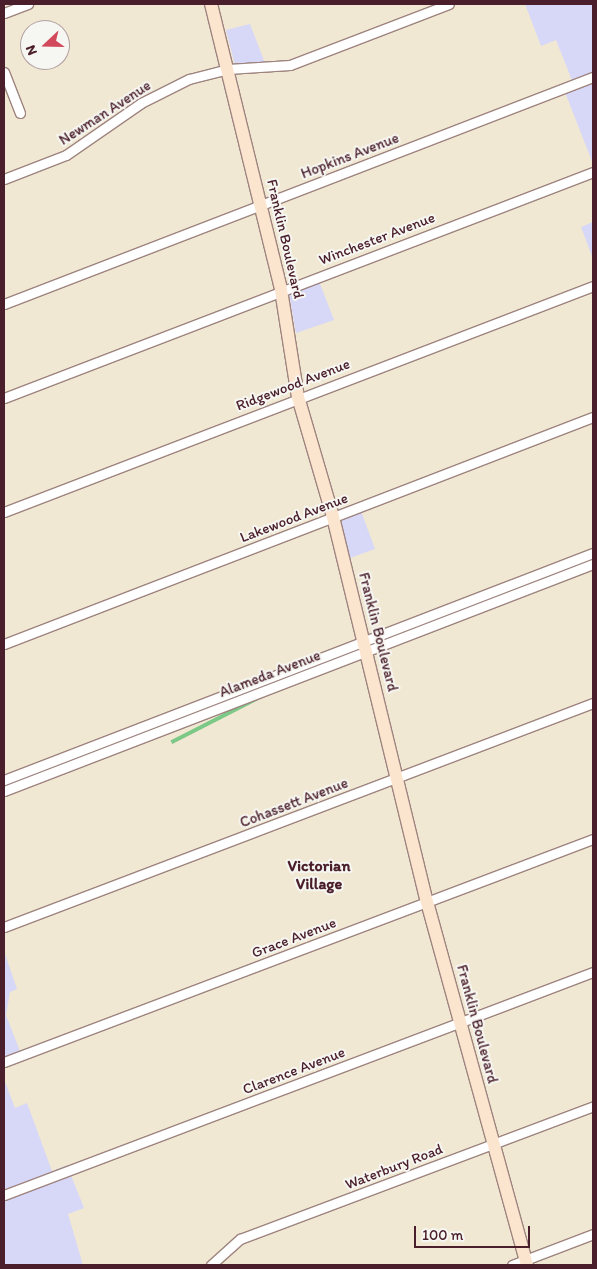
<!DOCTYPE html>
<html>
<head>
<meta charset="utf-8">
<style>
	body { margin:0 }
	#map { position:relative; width:597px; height:1269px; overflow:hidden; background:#f1e8d3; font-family:Itim,sans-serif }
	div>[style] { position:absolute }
	.built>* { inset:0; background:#d7d7f8 }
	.green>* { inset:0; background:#7cc887; transform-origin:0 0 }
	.roads { filter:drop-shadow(1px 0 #9e847f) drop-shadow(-1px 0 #9e847f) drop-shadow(0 1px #9e847f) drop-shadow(0 -1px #9e847f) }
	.street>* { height:9px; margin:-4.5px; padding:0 4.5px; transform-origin:4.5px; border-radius:4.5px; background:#fff }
	.secondary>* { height:12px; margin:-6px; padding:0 6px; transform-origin:6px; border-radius:6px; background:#fce5cf }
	span { translate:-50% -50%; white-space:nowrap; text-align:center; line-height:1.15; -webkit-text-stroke:4px #f6f6f2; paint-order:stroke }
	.street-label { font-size:15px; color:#4a1f2b }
	.neighbourhood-label { font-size:16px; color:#4a1f2b; font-weight:700 }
	.frame { position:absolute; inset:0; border:5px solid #4a1f2b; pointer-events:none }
	.north { position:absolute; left:20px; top:20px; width:50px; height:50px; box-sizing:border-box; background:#f6f6f2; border:1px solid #b1a0a2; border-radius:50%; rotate:249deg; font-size:14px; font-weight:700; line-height:20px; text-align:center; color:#4a1f2b }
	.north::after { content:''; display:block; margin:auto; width:18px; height:22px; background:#d1495b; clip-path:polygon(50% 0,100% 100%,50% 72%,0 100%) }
	.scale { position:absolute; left:414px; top:1226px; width:116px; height:22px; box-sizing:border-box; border:2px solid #4a1f2b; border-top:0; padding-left:6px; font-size:15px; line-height:18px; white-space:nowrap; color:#4a1f2b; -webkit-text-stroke:4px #f6f6f2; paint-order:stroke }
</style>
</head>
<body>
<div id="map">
	<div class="built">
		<i style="clip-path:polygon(525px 4px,593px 4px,593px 164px,563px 87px,573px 83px,556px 40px,541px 46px)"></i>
		<i style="clip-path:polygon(250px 24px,265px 63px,235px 65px,226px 30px)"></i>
		<i style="clip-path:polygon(593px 222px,593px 259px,581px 227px)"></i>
		<i style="clip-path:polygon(319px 281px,334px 320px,296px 333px,289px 293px)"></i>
		<i style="clip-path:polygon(361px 511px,375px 549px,350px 558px,340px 519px)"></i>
		<i style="clip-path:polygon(4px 951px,17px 989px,10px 992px,6px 1015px,23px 1059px,4px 1067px)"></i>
		<i style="clip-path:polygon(4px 1079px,15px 1108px,27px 1103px,52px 1171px,67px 1165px,84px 1208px,68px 1214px,83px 1265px,4px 1265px)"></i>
	</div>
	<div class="green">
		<i style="clip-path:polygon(539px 578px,541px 581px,383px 642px,381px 638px)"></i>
		<i style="left:346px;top:651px;width:4px;height:197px;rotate:63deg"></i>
		<i style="clip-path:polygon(153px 726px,154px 729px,4px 787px,4px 783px)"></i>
	</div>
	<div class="roads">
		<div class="street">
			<i style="left:4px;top:13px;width:26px;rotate:-21deg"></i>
			<i style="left:4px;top:72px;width:44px;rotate:68.7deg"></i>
			<i style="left:4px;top:179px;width:66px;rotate:-21.2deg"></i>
			<i style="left:66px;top:155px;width:91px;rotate:-34.7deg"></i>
			<i style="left:141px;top:103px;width:54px;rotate:-26.6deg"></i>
			<i style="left:189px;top:79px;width:40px;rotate:-14.4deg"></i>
			<i style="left:228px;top:69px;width:62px;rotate:-3.7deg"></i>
			<i style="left:290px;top:65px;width:170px;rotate:-21deg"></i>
			<i style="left:4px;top:304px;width:631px;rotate:-21.08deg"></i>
			<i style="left:4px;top:398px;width:631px;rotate:-20.99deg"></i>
			<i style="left:4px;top:512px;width:631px;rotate:-20.99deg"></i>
			<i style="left:4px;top:644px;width:631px;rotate:-21.08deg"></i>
			<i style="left:4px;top:780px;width:631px;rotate:-21.08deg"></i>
			<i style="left:4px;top:791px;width:631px;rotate:-21.08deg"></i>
			<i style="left:4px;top:927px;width:630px;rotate:-20.82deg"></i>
			<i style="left:4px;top:1062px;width:630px;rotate:-20.74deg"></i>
			<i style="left:4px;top:1195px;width:630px;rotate:-20.74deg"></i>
			<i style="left:211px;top:1265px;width:39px;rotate:-42deg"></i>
			<i style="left:240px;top:1239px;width:377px;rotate:-20.6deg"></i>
			<i style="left:512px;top:1265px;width:87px;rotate:-20.9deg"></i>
		</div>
		<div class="secondary">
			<i style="left:211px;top:4px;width:294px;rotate:76.2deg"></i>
			<i style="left:281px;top:290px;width:108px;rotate:81deg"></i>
			<i style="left:298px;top:397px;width:125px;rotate:73.7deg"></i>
			<i style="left:333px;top:517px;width:396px;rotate:76.3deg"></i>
			<i style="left:427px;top:902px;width:377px;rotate:74.6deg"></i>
		</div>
	</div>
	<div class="street-label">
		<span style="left:105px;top:113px;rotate:-33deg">Newman Avenue</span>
		<span style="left:350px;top:156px;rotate:-21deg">Hopkins Avenue</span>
		<span style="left:285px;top:239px;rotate:77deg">Franklin Boulevard</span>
		<span style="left:377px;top:239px;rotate:-21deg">Winchester Avenue</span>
		<span style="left:293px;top:385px;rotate:-21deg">Ridgewood Avenue</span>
		<span style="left:294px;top:518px;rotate:-21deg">Lakewood Avenue</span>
		<span style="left:378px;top:632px;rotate:76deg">Franklin Boulevard</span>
		<span style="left:270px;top:674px;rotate:-21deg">Alameda Avenue</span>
		<span style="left:294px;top:803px;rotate:-21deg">Cohassett Avenue</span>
		<span style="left:294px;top:938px;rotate:-21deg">Grace Avenue</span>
		<span style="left:477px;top:1024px;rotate:75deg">Franklin Boulevard</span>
		<span style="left:294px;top:1071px;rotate:-21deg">Clarence Avenue</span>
		<span style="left:394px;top:1167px;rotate:-21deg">Waterbury Road</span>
	</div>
	<div class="neighbourhood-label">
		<span style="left:319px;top:875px">Victorian<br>Village</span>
	</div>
	<div class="frame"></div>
	<div class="north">N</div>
	<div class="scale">100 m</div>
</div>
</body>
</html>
